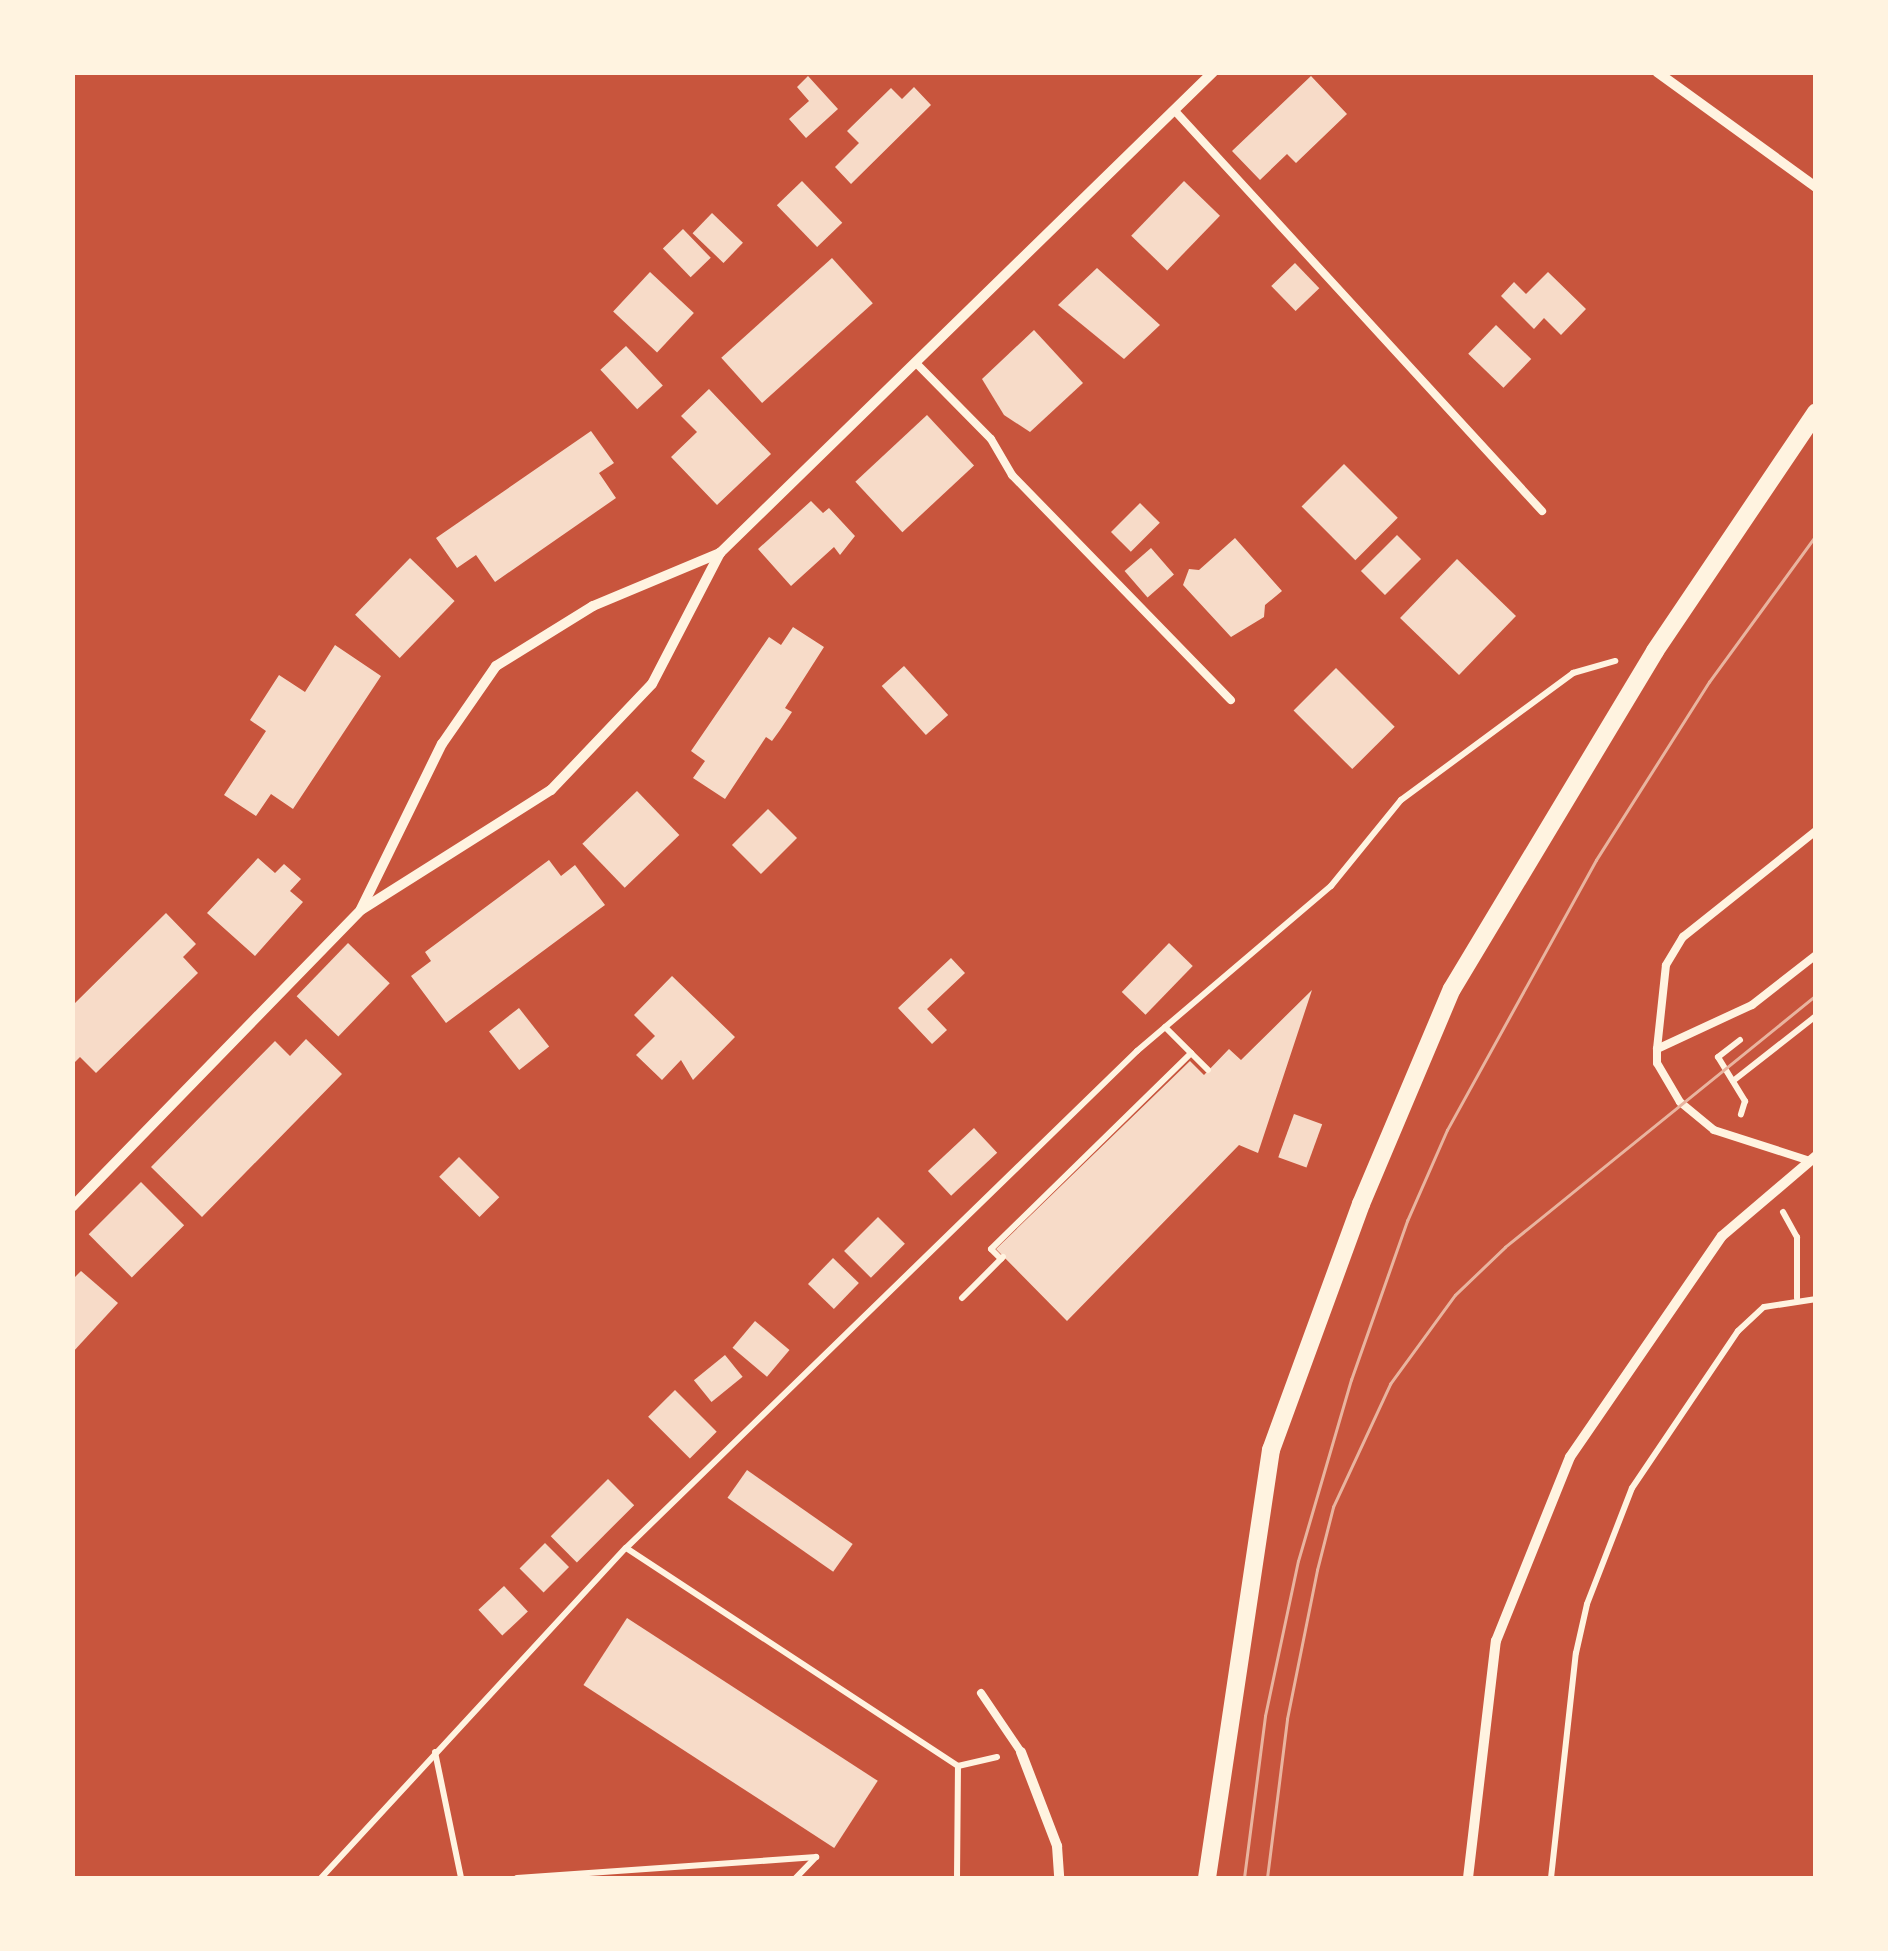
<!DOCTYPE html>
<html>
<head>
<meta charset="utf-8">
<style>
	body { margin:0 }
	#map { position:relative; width:1888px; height:1951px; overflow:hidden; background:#c8553d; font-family:"Golos Text",sans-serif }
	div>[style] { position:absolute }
	.building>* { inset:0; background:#f7dbc8; transform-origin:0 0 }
	.path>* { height:6px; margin:-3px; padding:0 3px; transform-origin:3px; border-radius:3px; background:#fff3e0 }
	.service>* { height:8px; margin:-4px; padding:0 4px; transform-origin:4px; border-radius:4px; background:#fff3e0 }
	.minor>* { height:10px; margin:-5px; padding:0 5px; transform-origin:5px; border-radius:5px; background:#fff3e0 }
	.tertiary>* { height:18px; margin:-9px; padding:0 9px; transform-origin:9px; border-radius:9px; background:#fff3e0 }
	.tram>* { height:2.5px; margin:-1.25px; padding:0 1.25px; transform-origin:1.25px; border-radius:1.25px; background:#e9b49f }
	span { translate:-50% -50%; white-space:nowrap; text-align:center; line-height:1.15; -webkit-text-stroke:8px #fff3e0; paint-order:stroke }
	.frame { position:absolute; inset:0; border:75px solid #fff3e0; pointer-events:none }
</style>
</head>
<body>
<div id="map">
	<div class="building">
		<i style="clip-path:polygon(808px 76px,838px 109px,806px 138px,789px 119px,809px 101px,797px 87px)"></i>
		<i style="clip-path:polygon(1311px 76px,1347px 114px,1296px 163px,1287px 154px,1260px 180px,1232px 151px)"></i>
		<i style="clip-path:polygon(914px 87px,931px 105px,851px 184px,835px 167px,859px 143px,847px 131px,891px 88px,902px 99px)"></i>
		<i style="left:802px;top:181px;width:58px;height:35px;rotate:46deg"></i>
		<i style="left:1184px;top:181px;width:50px;height:76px;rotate:44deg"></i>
		<i style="left:712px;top:213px;width:43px;height:28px;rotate:44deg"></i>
		<i style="left:683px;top:229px;width:40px;height:28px;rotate:46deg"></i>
		<i style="left:832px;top:258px;width:61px;height:149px;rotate:48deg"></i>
		<i style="left:1295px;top:263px;width:35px;height:33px;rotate:46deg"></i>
		<i style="clip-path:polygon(1097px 268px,1160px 325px,1124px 359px,1058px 305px)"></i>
		<i style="left:650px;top:272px;width:60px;height:54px;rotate:43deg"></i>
		<i style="clip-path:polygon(1548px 272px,1586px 309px,1561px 335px,1544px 318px,1534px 329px,1501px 296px,1514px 282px,1526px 294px)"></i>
		<i style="left:1496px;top:325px;width:49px;height:40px;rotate:44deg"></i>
		<i style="clip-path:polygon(1034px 330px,1083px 383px,1030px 432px,1004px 415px,982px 379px)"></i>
		<i style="left:626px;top:346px;width:54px;height:35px;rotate:47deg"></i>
		<i style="clip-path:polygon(709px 389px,771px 454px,717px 505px,671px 457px,697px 432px,681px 416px)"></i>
		<i style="left:927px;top:415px;width:69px;height:98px;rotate:47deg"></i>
		<i style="clip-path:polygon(591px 431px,614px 463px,599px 473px,616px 498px,495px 582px,476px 555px,457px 568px,436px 538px)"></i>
		<i style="left:1344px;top:464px;width:76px;height:60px;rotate:45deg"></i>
		<i style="clip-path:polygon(811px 501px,823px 513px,829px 508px,855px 536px,840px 555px,834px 547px,791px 586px,758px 549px)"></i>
		<i style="left:1140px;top:503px;width:28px;height:41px;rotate:45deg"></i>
		<i style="left:1397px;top:535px;width:34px;height:51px;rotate:45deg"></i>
		<i style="clip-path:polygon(1235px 538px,1282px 591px,1265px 605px,1264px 617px,1231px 637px,1183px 585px,1189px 569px,1199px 570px)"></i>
		<i style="left:1151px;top:548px;width:35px;height:35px;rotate:49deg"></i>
		<i style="left:410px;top:558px;width:62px;height:79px;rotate:44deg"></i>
		<i style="left:1457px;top:559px;width:82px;height:82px;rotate:44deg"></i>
		<i style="clip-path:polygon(793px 627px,824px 647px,785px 708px,792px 712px,780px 730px,772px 741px,766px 737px,725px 799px,693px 778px,705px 761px,691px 751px,769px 637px,781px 645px)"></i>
		<i style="clip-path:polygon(335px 645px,381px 676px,293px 809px,271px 794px,256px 816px,224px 795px,266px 731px,250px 720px,279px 675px,305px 692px)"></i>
		<i style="left:904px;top:666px;width:66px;height:30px;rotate:48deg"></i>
		<i style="left:1336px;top:668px;width:83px;height:60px;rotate:45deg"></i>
		<i style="left:637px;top:791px;width:61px;height:76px;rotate:46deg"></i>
		<i style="left:768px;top:809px;width:41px;height:51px;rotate:45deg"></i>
		<i style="clip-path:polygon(258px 858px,275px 873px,284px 864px,301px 879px,290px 891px,303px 902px,255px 956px,207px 913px)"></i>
		<i style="clip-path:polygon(549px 860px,561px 876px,575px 865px,605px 905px,446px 1023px,411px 976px,431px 961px,425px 952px)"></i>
		<i style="clip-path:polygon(166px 913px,196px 944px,183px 957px,198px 973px,96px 1073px,80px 1057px,72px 1065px,72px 1006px)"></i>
		<i style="left:348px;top:943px;width:58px;height:74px;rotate:44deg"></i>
		<i style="left:1169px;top:943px;width:33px;height:68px;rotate:44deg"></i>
		<i style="clip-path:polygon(951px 958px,965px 973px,927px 1009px,947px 1030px,932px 1044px,898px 1008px)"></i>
		<i style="clip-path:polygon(672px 976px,735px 1037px,693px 1080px,681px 1060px,662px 1080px,636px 1055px,655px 1036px,634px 1015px)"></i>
		<i style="clip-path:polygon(1312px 990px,1258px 1153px,1239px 1145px,1067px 1321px,996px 1249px,1190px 1061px,1204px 1075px,1229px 1049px,1241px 1060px)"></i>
		<i style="left:519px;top:1008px;width:49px;height:38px;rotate:52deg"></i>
		<i style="clip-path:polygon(306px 1039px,342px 1074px,202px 1217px,151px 1167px,275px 1041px,290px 1056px)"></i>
		<i style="left:1294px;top:1114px;width:30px;height:46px;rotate:20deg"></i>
		<i style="left:974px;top:1128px;width:34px;height:63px;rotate:47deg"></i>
		<i style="left:459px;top:1157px;width:57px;height:28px;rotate:45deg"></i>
		<i style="left:141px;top:1182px;width:61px;height:74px;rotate:45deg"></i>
		<i style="left:878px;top:1217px;width:38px;height:48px;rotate:45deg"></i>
		<i style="left:833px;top:1258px;width:36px;height:36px;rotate:44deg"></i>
		<i style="clip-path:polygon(81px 1271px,118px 1303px,72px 1353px,72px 1280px)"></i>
		<i style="left:755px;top:1321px;width:45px;height:35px;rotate:40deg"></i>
		<i style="left:725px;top:1355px;width:28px;height:40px;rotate:51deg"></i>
		<i style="left:675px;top:1390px;width:59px;height:38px;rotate:45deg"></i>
		<i style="left:747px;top:1470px;width:129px;height:34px;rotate:35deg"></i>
		<i style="left:608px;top:1479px;width:37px;height:81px;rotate:45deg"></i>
		<i style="left:545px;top:1543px;width:34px;height:36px;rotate:45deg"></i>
		<i style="left:504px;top:1586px;width:35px;height:35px;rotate:47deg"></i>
		<i style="left:627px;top:1618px;width:299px;height:80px;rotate:33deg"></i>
	</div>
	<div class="path">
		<i style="left:1165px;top:1027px;width:37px;rotate:45deg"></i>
		<i style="left:1740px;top:1040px;width:28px;rotate:142deg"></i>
		<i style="left:1718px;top:1057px;width:52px;rotate:58.5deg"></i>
		<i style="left:1745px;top:1101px;width:14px;rotate:107deg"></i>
		<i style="left:1733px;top:1081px;width:105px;rotate:-38.1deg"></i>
		<i style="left:1783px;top:1212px;width:29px;rotate:61deg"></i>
		<i style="left:1797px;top:1237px;width:61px;rotate:90deg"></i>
		<i style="left:1001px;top:1259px;width:14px;rotate:-135deg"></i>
		<i style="left:991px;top:1249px;width:280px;rotate:-44.4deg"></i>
		<i style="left:1191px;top:1053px;width:24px;rotate:45deg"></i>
		<i style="left:962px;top:1298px;width:58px;rotate:-45deg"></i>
		<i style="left:435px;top:1752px;width:129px;rotate:78.3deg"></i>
		<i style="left:997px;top:1757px;width:40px;rotate:167deg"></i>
		<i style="left:958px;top:1766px;width:397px;rotate:-146.7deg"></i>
		<i style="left:626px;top:1548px;width:713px;rotate:-44.2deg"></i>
		<i style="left:1137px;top:1051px;width:255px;rotate:-40.4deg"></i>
		<i style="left:1331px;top:886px;width:111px;rotate:-50.9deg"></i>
		<i style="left:1401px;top:800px;width:214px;rotate:-36.4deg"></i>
		<i style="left:1573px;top:673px;width:44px;rotate:-15.9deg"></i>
		<i style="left:321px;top:1878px;width:449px;rotate:-47.3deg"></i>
		<i style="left:517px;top:1878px;width:300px;rotate:-4deg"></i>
		<i style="left:816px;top:1857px;width:29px;rotate:134deg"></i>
		<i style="left:957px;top:1878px;width:112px;rotate:-89.5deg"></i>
		<i style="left:1551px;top:1878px;width:226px;rotate:-83.7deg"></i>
		<i style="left:1576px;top:1653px;width:50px;rotate:-77.3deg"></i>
		<i style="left:1587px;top:1604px;width:124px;rotate:-68.8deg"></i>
		<i style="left:1632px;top:1488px;width:189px;rotate:-56deg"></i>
		<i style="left:1738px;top:1331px;width:35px;rotate:-43deg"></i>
		<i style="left:1764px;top:1307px;width:53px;rotate:-8.7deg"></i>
	</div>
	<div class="service">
		<i style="left:1175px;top:111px;width:543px;rotate:47.46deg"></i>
		<i style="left:917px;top:364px;width:105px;rotate:45.4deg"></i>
		<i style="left:991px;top:439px;width:42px;rotate:59.7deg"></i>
		<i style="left:1012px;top:475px;width:314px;rotate:45.8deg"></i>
		<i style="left:1657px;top:1049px;width:105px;rotate:-24.9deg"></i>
		<i style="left:1752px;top:1005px;width:81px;rotate:-38deg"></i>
		<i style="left:1810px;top:1161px;width:101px;rotate:-162.1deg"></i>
		<i style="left:1714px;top:1130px;width:44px;rotate:-140.5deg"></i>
		<i style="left:1680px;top:1102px;width:45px;rotate:-120.5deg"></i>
		<i style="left:1657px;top:1063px;width:14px;rotate:-90deg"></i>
		<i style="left:1657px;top:1049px;width:84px;rotate:-83.9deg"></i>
		<i style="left:1666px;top:965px;width:33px;rotate:-59deg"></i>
		<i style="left:1683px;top:937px;width:170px;rotate:-38.6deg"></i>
		<i style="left:981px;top:1693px;width:71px;rotate:55.9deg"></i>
	</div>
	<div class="minor">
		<i style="left:1657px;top:72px;width:196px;rotate:35.9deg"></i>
		<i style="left:361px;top:909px;width:184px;rotate:-63.9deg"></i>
		<i style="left:442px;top:744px;width:95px;rotate:-55.3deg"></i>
		<i style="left:496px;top:666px;width:114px;rotate:-31.7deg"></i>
		<i style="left:593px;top:606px;width:138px;rotate:-22.7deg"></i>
		<i style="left:72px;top:1207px;width:414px;rotate:-45.8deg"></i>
		<i style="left:361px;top:910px;width:225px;rotate:-32.3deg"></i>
		<i style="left:551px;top:790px;width:146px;rotate:-46.4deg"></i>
		<i style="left:652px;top:684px;width:148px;rotate:-62.6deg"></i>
		<i style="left:720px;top:553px;width:689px;rotate:-44.29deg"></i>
		<i style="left:1021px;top:1752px;width:101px;rotate:69deg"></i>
		<i style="left:1057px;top:1846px;width:32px;rotate:86deg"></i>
		<i style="left:1468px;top:1878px;width:239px;rotate:-83.3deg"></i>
		<i style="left:1496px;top:1641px;width:198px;rotate:-68.1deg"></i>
		<i style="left:1570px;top:1457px;width:268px;rotate:-55.5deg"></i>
		<i style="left:1722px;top:1236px;width:123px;rotate:-40.4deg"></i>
	</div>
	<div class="tertiary">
		<i style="left:1207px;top:1878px;width:433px;rotate:-81.5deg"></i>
		<i style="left:1271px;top:1450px;width:262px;rotate:-69.9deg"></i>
		<i style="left:1361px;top:1204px;width:233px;rotate:-67.1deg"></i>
		<i style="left:1452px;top:989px;width:394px;rotate:-59deg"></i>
		<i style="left:1655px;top:651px;width:288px;rotate:-56deg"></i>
	</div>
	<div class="tram">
		<i style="left:1244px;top:1878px;width:163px;rotate:-82.6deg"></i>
		<i style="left:1265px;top:1716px;width:158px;rotate:-78deg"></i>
		<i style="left:1298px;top:1561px;width:189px;rotate:-73.7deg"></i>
		<i style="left:1351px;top:1380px;width:169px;rotate:-70.6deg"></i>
		<i style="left:1407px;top:1221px;width:99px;rotate:-66.3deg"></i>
		<i style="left:1447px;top:1130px;width:308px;rotate:-61.1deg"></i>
		<i style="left:1596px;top:860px;width:211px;rotate:-57.6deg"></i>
		<i style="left:1709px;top:682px;width:182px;rotate:-53.9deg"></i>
		<i style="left:1267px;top:1878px;width:160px;rotate:-82.8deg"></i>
		<i style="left:1287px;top:1719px;width:152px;rotate:-78.6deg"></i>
		<i style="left:1317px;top:1570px;width:65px;rotate:-75.7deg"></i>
		<i style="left:1333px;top:1507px;width:136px;rotate:-65.1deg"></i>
		<i style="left:1390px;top:1384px;width:110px;rotate:-53.9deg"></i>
		<i style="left:1455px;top:1295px;width:69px;rotate:-43.8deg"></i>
		<i style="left:1505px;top:1247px;width:400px;rotate:-39deg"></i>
	</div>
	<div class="frame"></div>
</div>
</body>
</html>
